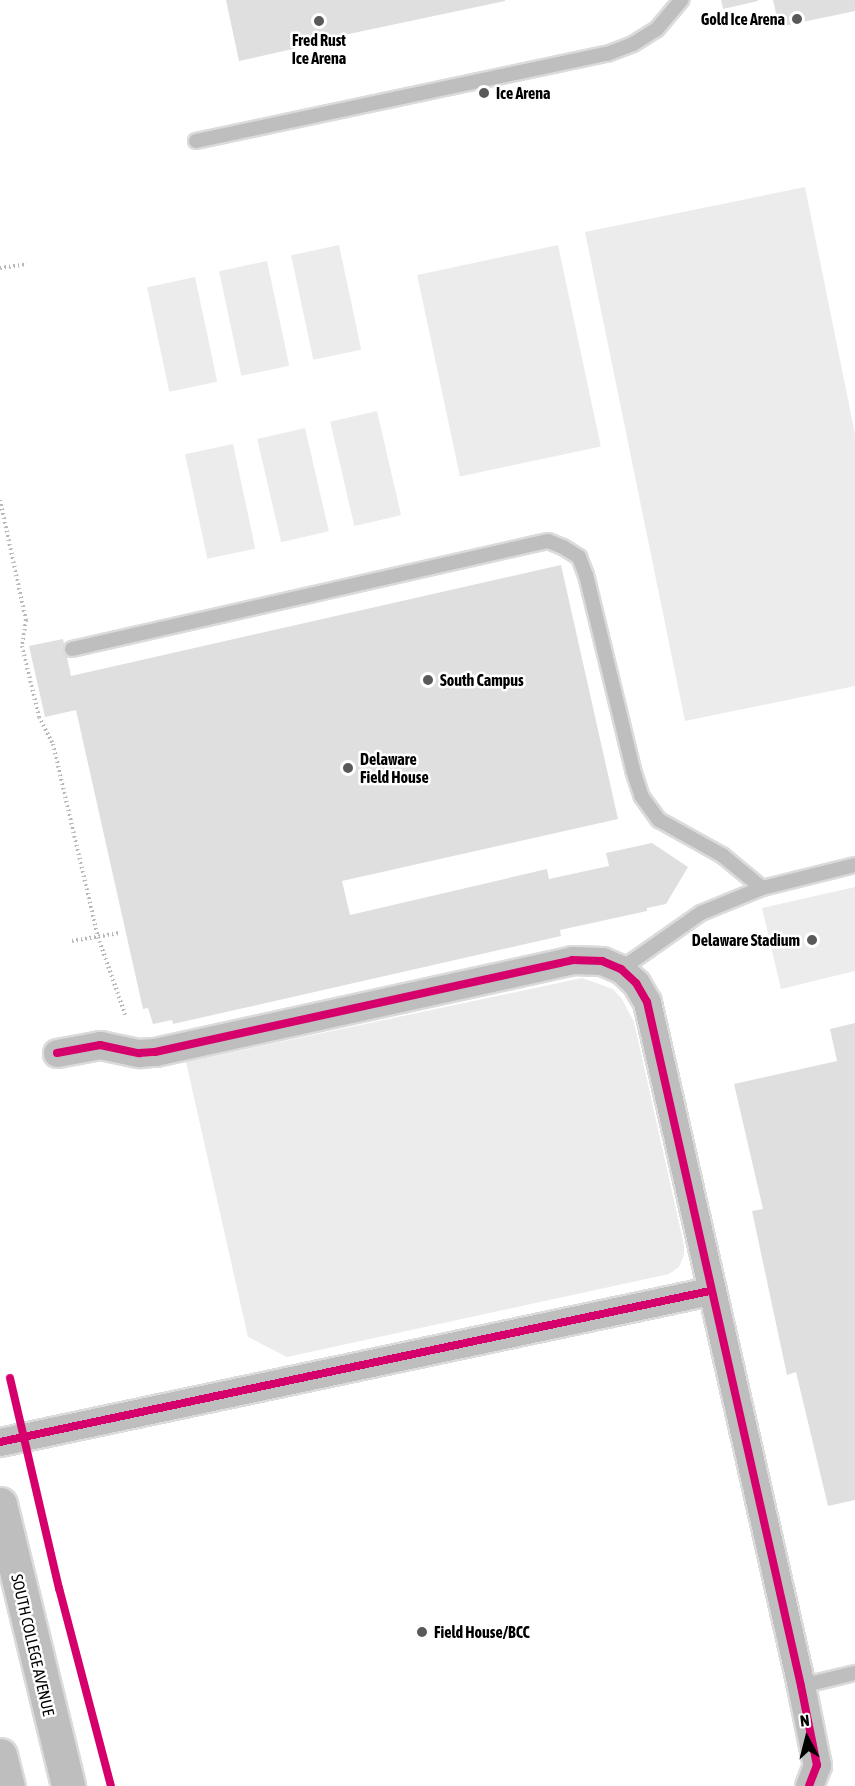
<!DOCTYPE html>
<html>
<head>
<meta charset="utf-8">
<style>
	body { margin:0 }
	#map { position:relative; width:855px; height:1786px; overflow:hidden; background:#fff; font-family:"Asap Condensed",sans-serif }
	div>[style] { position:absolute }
	.green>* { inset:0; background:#ececec; transform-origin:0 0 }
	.building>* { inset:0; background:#dfdfdf }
	.path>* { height:4px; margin-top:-2px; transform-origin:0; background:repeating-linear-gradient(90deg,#b9b9b9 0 1.5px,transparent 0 4.5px) }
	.roads { filter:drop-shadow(2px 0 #dbdbdb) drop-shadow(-2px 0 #dbdbdb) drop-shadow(0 2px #dbdbdb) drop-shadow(0 -2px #dbdbdb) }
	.service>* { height:14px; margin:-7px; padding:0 7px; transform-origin:7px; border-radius:7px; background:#bebebe }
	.minor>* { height:27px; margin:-13.5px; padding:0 13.5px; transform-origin:13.5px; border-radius:13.5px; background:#bebebe }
	.primary>* { height:33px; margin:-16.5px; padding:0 16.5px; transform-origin:16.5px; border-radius:16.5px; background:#bebebe }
	.cycleway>* { height:8px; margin:-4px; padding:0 4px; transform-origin:4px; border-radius:4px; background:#d6006c }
	.dots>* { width:16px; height:16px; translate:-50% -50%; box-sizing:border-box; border:3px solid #fff; border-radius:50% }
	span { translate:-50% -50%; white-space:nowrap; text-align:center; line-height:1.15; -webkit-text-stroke:5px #fff; paint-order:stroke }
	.poi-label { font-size:16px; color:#000; font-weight:700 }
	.right { translate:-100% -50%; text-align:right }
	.left { translate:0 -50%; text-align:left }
	.street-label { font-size:16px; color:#000 }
	.north { position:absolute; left:777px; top:1708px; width:60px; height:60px; -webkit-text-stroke:4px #fff; paint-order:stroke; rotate:353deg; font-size:16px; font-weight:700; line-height:24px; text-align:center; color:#000 }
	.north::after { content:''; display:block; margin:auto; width:21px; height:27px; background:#000; clip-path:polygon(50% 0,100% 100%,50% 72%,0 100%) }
</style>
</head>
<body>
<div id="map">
	<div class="green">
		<i style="clip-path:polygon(805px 187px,855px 434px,855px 686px,685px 721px,585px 232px)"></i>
		<i style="left:339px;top:245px;width:107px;height:49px;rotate:78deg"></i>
		<i style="left:558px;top:245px;width:206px;height:144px;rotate:78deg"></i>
		<i style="left:267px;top:261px;width:107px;height:49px;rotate:78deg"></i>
		<i style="left:195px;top:277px;width:107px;height:49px;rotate:78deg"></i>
		<i style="left:377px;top:411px;width:107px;height:48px;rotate:77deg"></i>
		<i style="left:305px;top:428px;width:106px;height:49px;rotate:77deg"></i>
		<i style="left:233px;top:444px;width:107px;height:49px;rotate:78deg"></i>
		<i style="clip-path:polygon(855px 887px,855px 971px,781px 989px,762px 908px)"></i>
		<i style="clip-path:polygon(582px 978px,613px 989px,622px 999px,634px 1022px,684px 1245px,684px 1255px,679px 1267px,669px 1274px,287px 1357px,248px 1337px,186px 1062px)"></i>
	</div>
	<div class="building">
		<i style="clip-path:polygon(226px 0,505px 0,505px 1px,306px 43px,306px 46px,239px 61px)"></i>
		<i style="clip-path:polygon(721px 0,758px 0,758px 1px,723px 9px)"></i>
		<i style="clip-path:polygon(773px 0,855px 0,855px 11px,779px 27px)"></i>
		<i style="clip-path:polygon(561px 565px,618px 819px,342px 881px,350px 915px,547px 869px,549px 879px,609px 866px,606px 853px,652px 843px,688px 867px,666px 904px,647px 908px,647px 911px,560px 930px,561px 936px,173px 1024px,172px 1020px,153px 1024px,148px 1008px,143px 1009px,76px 710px,45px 717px,29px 646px,63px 639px,71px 676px)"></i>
		<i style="clip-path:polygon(855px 1023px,855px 1500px,828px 1506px,796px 1372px,787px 1375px,752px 1211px,763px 1209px,734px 1084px,837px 1061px,830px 1029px)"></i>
	</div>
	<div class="path">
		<i style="left:0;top:268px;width:27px;rotate:-8deg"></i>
		<i style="left:0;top:500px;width:123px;rotate:77.8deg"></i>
		<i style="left:26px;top:620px;width:26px;rotate:99deg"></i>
		<i style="left:22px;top:646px;width:73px;rotate:76.5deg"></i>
		<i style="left:39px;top:717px;width:30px;rotate:63deg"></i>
		<i style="left:53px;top:744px;width:198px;rotate:76.9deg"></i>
		<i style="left:98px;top:937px;width:85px;rotate:70.7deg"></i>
		<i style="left:72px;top:941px;width:48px;rotate:-9.7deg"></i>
	</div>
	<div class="roads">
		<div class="service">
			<i style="left:196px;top:141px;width:420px;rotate:-12deg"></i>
			<i style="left:607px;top:54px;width:28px;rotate:-21deg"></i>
			<i style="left:633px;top:44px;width:28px;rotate:-32deg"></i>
			<i style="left:657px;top:29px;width:38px;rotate:-50deg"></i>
			<i style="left:72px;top:649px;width:474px;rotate:-12.8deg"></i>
			<i style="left:534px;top:544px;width:14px;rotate:-12deg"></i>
			<i style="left:548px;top:541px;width:16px;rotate:22deg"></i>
			<i style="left:563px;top:547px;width:19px;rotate:32deg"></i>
			<i style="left:579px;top:557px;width:19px;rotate:69deg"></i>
			<i style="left:586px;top:575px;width:201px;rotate:76.4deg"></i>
			<i style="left:633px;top:770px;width:28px;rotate:72deg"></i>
			<i style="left:642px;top:797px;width:29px;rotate:54deg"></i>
			<i style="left:659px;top:820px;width:72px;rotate:29.1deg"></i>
			<i style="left:722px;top:855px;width:52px;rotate:39.5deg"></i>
			<i style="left:621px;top:969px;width:98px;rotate:-35deg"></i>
			<i style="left:701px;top:913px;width:66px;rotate:-22.3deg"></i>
			<i style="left:762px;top:888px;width:96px;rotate:-13.9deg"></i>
			<i style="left:801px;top:1686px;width:56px;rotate:-13.5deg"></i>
		</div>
		<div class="minor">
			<i style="left:57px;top:1053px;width:44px;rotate:-10.5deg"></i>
			<i style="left:100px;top:1045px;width:40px;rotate:12deg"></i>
			<i style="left:139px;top:1053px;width:16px;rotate:-4deg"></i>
			<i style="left:155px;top:1052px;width:427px;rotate:-12.4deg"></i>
			<i style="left:572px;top:960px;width:30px;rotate:2deg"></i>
			<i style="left:602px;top:961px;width:21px;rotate:23deg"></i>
			<i style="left:621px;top:969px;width:21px;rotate:43deg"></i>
			<i style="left:636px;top:983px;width:22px;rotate:60deg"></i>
			<i style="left:647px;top:1002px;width:701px;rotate:77.31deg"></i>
			<i style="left:801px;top:1686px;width:81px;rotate:78.6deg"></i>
			<i style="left:817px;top:1765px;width:22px;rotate:111deg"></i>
			<i style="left:0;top:1442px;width:726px;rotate:-12.01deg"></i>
		</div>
		<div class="primary">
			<i style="left:0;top:1504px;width:290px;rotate:76.4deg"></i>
			<i style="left:0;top:1755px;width:32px;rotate:76deg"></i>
		</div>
	</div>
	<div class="cycleway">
		<i style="left:57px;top:1053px;width:44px;rotate:-10.5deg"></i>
		<i style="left:100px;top:1045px;width:40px;rotate:12deg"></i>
		<i style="left:139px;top:1053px;width:16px;rotate:-4deg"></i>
		<i style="left:155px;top:1052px;width:427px;rotate:-12.4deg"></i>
		<i style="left:572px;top:960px;width:30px;rotate:2deg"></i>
		<i style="left:602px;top:961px;width:21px;rotate:23deg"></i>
		<i style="left:621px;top:969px;width:21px;rotate:43deg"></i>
		<i style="left:636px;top:983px;width:22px;rotate:60deg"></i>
		<i style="left:647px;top:1002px;width:701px;rotate:77.31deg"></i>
		<i style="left:801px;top:1686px;width:81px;rotate:78.6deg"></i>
		<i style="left:817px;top:1765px;width:22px;rotate:111deg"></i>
		<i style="left:10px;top:1378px;width:216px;rotate:76.9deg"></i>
		<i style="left:59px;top:1588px;width:205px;rotate:75.3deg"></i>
		<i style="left:0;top:1442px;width:726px;rotate:-12.01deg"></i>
	</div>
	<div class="dots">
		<i style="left:797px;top:19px;background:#595959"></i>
		<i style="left:319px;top:21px;background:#595959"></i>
		<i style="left:484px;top:93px;background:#595959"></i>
		<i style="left:428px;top:680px;background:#595959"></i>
		<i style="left:348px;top:768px;background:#595959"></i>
		<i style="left:812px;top:940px;background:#595959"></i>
		<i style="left:422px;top:1632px;background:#595959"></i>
	</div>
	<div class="poi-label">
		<span class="right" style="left:785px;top:19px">Gold Ice Arena</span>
		<span style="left:319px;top:49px">Fred Rust<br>Ice Arena</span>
		<span class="left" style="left:496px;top:93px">Ice Arena</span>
		<span class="left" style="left:440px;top:680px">South Campus</span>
		<span class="left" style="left:360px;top:768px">Delaware<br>Field House</span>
		<span class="right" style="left:800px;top:940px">Delaware Stadium</span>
		<span class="left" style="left:434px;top:1632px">Field House/BCC</span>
	</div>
	<div class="street-label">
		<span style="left:33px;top:1645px;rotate:77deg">SOUTH COLLEGE AVENUE</span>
	</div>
	<div class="north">N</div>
</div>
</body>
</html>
